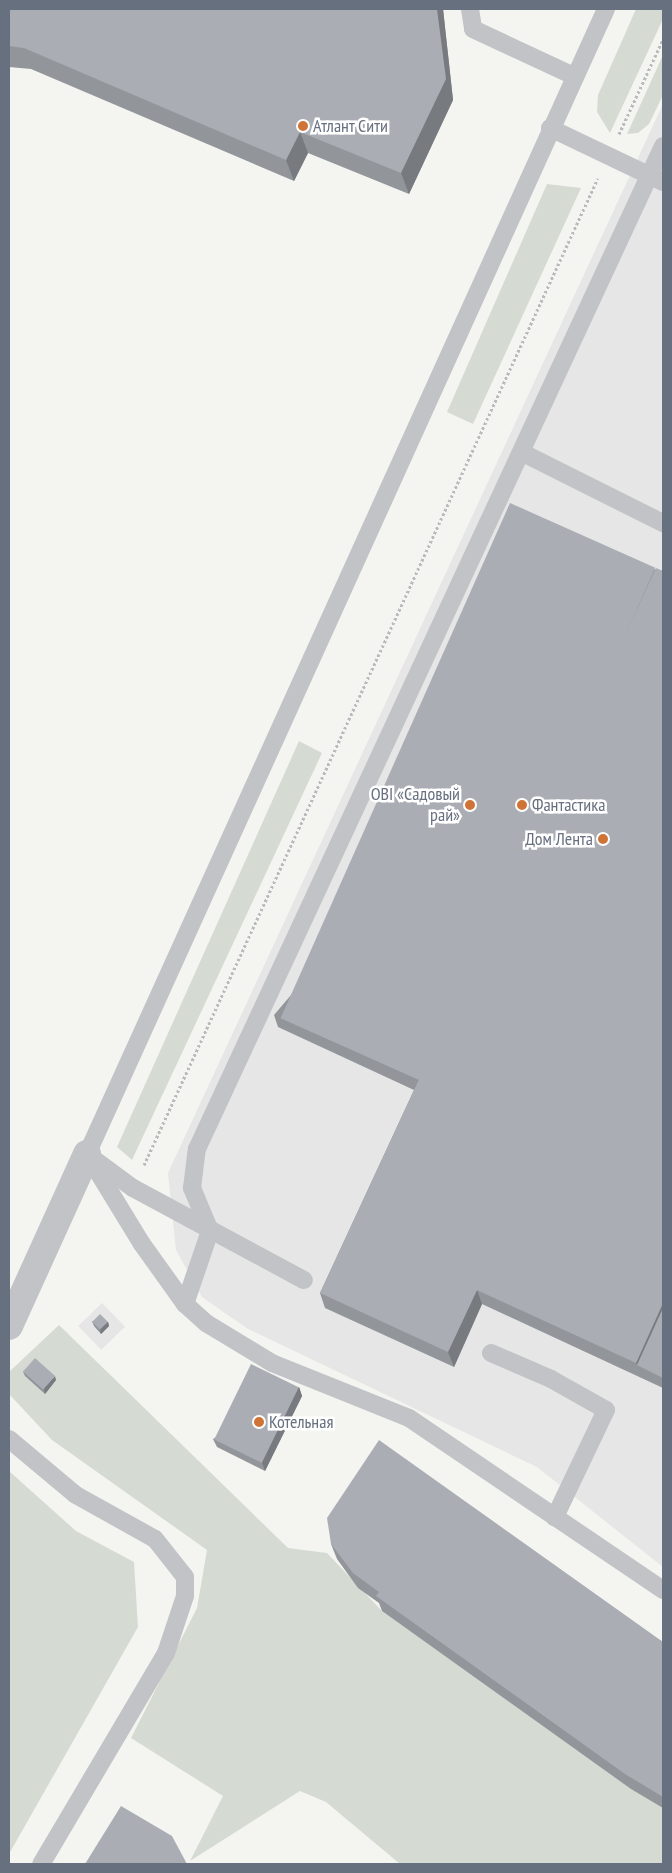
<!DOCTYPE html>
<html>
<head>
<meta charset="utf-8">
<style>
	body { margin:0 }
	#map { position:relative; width:672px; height:1873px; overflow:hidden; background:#f4f5f1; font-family:"PT Sans Narrow",sans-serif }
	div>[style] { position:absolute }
	.built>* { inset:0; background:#e5e6e5; transform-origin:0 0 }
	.green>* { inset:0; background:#d5dbd3 }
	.path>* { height:3px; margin-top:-1.5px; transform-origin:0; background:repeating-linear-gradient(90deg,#b8babc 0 2.5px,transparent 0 5px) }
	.lane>* { height:18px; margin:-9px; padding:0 9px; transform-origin:9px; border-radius:9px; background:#c1c3c6 }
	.street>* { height:28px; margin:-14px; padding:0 14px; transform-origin:14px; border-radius:14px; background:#c1c3c6 }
	.wall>* { inset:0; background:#92969b }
	.shaded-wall>* { inset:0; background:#777a7e }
	.building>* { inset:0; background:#aaaeb4; transform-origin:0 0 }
	.dots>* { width:14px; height:14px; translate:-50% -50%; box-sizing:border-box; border:2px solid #fff; border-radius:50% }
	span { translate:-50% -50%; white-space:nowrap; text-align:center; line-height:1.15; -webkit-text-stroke:5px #fff; paint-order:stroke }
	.poi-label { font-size:18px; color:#67707f }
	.left { translate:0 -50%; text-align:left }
	.right { translate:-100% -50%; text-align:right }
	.frame { position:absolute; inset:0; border:10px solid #67707f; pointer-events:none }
</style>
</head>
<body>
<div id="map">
	<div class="built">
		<i style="clip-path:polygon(663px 104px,663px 1567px,537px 1467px,248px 1329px,202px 1297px,176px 1250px,168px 1173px)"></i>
		<i style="left:102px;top:1303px;width:33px;height:33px;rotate:46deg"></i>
	</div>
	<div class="green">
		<i style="clip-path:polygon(636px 9px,663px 9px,663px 19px,610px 133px,597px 112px,598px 95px)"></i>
		<i style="clip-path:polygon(663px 55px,663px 95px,649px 124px,638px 133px,627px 134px)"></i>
		<i style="clip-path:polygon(547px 184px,581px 188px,473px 424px,447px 412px)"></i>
		<i style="clip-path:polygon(299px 741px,322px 753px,132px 1160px,117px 1147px)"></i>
		<i style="clip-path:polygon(59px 1325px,288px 1548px,327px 1553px,382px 1611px,663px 1808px,663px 1864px,400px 1864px,326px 1802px,300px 1791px,190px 1861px,223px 1796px,131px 1738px,197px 1608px,207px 1550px,52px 1440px,9px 1394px,9px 1372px)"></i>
		<i style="clip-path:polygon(9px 1471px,76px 1531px,134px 1562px,138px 1627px,9px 1854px)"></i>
	</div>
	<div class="path">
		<i style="left:619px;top:134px;width:105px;rotate:-65.1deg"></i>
		<i style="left:144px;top:1165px;width:1086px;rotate:-65.3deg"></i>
	</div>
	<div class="lane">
		<i style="left:470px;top:9px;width:20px;rotate:81deg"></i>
		<i style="left:473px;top:29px;width:111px;rotate:25deg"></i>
		<i style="left:606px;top:9px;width:1257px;rotate:114.38deg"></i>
		<i style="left:87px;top:1154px;width:105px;rotate:58.6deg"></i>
		<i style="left:142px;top:1244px;width:74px;rotate:54.4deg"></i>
		<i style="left:185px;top:1304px;width:28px;rotate:42deg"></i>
		<i style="left:206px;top:1323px;width:77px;rotate:31.2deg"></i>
		<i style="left:272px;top:1363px;width:148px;rotate:21.9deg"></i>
		<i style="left:409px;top:1418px;width:307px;rotate:34.1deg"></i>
		<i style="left:550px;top:128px;width:125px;rotate:25.5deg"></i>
		<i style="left:523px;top:453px;width:157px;rotate:26.6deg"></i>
		<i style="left:95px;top:1160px;width:47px;rotate:36.4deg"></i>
		<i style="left:133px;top:1188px;width:194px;rotate:28.3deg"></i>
		<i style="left:185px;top:1304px;width:77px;rotate:-71.1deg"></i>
		<i style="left:210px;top:1231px;width:47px;rotate:-112.7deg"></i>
		<i style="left:192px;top:1188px;width:39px;rotate:-83deg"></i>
		<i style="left:197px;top:1149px;width:1106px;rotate:-65.08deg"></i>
		<i style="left:491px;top:1353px;width:65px;rotate:23.4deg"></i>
		<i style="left:551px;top:1379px;width:63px;rotate:29.4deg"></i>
		<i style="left:606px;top:1410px;width:119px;rotate:115.5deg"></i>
		<i style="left:9px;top:1439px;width:87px;rotate:39.9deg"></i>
		<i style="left:76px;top:1495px;width:90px;rotate:29.1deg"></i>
		<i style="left:155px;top:1539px;width:48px;rotate:51.7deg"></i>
		<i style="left:185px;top:1577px;width:19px;rotate:90deg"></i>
		<i style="left:185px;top:1596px;width:60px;rotate:108.4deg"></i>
		<i style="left:166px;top:1653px;width:245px;rotate:120.6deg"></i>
	</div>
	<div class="street">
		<i style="left:9px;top:1326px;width:189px;rotate:-65.6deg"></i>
	</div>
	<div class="wall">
		<i style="clip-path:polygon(9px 9px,443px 9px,453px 100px,409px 194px,308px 153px,294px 181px,31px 69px,9px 67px)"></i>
		<i style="clip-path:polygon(655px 569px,663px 571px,663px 1388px,482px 1304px,454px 1367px,325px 1308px,320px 1293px,414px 1090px,278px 1027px,274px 1015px)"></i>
		<i style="clip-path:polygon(92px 1321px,108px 1322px,109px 1326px,101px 1334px,94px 1326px)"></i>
		<i style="clip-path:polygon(23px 1372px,56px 1380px,45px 1394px,25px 1376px)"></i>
		<i style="clip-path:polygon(299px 1387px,302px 1396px,265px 1471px,217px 1447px,213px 1439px)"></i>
		<i style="clip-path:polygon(331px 1544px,658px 1639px,663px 1642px,663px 1808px,631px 1789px,382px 1611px,379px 1603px,358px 1588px,337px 1559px)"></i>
	</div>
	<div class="shaded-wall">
		<i style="clip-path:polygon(437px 9px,443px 9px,453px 100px,409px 194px,401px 173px)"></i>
		<i style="clip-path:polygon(300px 132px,308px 153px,294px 181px,286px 160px)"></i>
		<i style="clip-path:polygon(477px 1290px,482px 1304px,454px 1367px,448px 1352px)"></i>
		<i style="clip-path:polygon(663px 1303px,663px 1330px,637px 1365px,636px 1363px)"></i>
		<i style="clip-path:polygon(108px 1322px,109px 1326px,101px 1334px,100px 1329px)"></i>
		<i style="clip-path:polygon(55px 1376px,56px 1380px,45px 1394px,44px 1389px)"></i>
		<i style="clip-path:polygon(299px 1387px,302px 1396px,265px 1471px,262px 1462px)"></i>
	</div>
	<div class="building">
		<i style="clip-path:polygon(9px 9px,437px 9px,446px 79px,401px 173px,300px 132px,286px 160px,24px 48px,9px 46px)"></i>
		<i style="left:510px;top:503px;width:159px;height:564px;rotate:24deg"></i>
		<i style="clip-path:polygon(656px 568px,663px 571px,663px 1303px,636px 1363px,477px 1290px,448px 1352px,320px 1293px)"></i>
		<i style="clip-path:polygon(663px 1308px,663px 1378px,637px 1365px)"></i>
		<i style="left:100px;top:1314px;width:11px;height:11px;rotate:45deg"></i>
		<i style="left:35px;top:1358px;width:27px;height:18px;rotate:42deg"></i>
		<i style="left:251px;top:1364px;width:53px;height:84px;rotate:26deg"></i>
		<i style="clip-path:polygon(379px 1440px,663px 1642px,663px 1797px,625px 1774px,376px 1596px,379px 1592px,353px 1573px,331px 1544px,327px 1518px)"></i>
		<i style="clip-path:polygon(121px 1806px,172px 1836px,187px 1864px,85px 1864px)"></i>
	</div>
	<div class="dots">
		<i style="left:303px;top:126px;background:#cf7337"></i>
		<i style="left:470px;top:805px;background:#cf7337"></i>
		<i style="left:522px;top:805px;background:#cf7337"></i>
		<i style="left:603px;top:839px;background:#cf7337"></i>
		<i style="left:259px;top:1422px;background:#cf7337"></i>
	</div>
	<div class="poi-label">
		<span class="left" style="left:313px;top:126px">Атлант Сити</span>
		<span class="right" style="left:460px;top:805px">OBI «Садовый<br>рай»</span>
		<span class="left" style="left:532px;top:805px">Фантастика</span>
		<span class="right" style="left:593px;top:839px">Дом Лента</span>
		<span class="left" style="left:269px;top:1422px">Котельная</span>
	</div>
	<div class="frame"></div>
</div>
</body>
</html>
